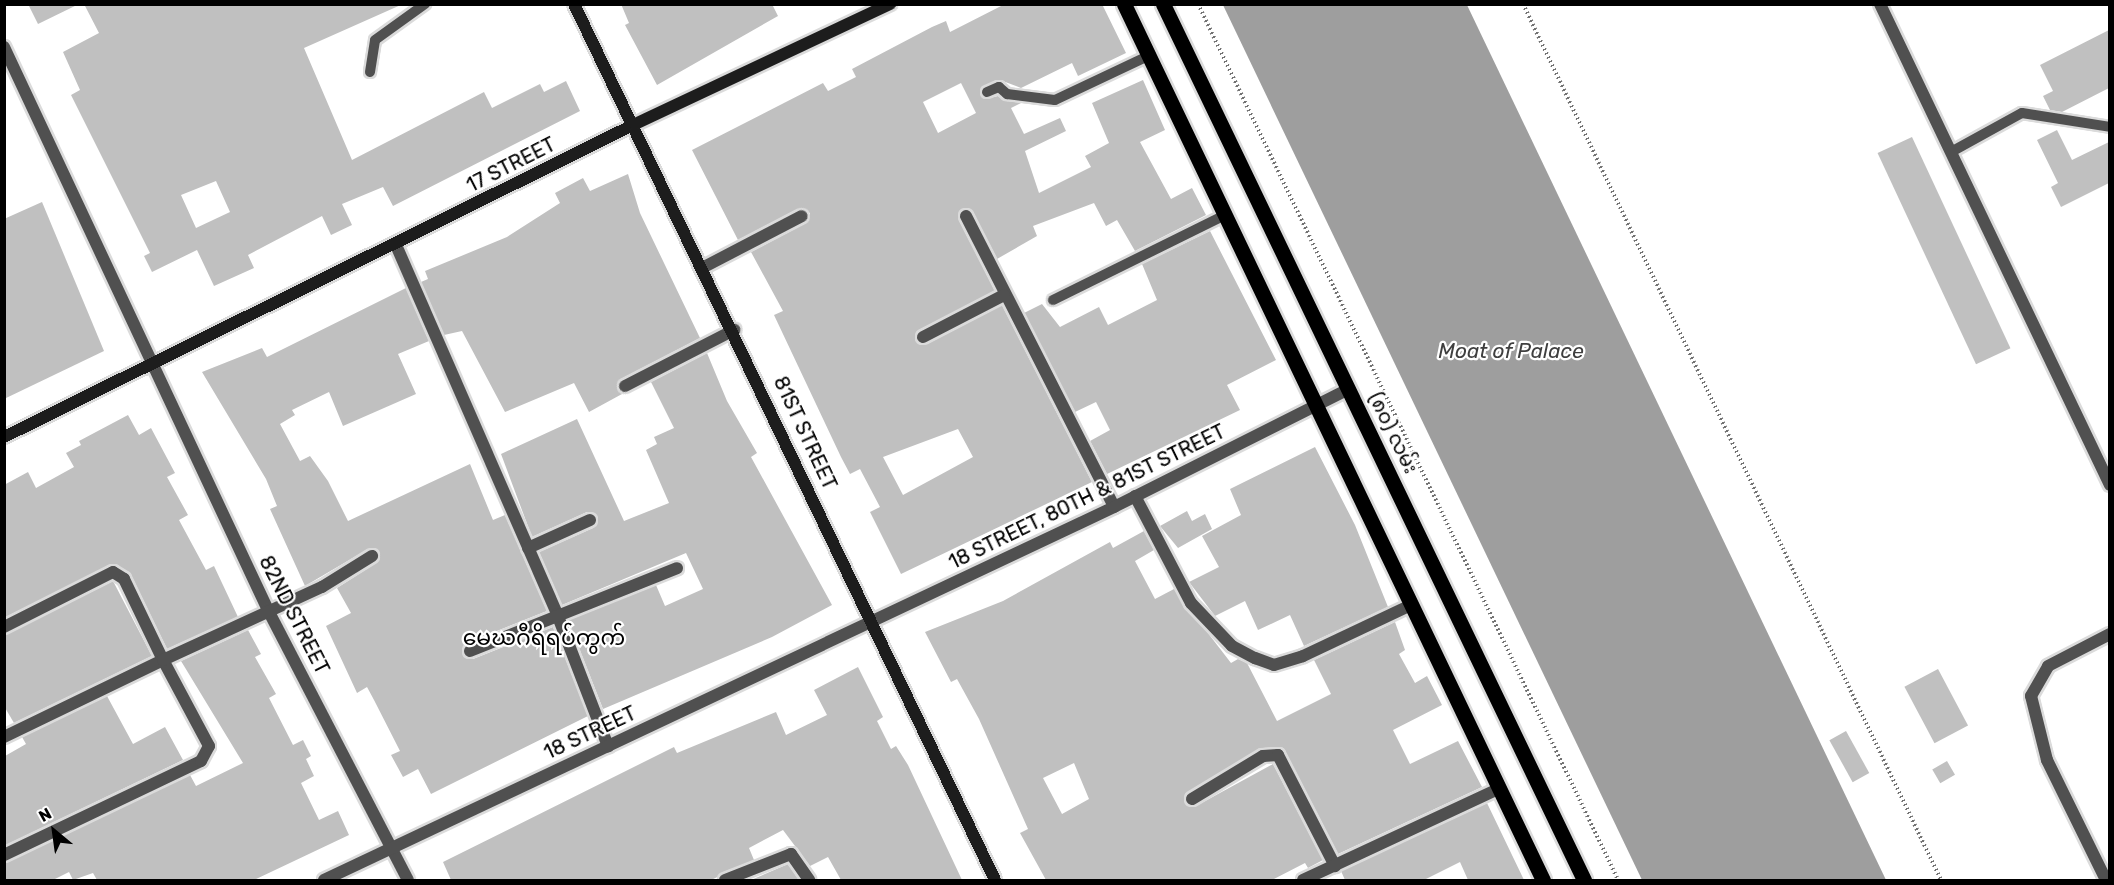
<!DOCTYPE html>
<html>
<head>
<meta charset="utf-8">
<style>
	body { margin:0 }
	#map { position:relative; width:2114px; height:885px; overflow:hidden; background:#fff; font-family:Rubik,"Noto Sans Myanmar",sans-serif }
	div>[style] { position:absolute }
	.water>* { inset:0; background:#9e9e9e }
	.building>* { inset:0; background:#c0c0c0; transform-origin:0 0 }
	.path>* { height:4px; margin-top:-2px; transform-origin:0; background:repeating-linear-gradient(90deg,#727272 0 1.5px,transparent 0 4.5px) }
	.roads { filter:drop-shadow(2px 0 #dbdbdb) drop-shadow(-2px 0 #dbdbdb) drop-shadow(0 2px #dbdbdb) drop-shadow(0 -2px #dbdbdb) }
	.lane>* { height:10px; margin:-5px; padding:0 5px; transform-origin:5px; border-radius:5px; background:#505050 }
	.street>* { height:12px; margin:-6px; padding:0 6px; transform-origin:6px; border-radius:6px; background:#505050 }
	.secondary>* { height:12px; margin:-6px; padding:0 6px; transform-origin:6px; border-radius:6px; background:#1d1d1d }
	.primary>* { height:15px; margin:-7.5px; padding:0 7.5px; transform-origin:7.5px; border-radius:7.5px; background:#000 }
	span { translate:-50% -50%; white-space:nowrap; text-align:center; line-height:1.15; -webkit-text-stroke:4.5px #fff; paint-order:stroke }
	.street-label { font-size:20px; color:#000 }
	.water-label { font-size:21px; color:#3f3f3f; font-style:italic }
	.quarter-label { font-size:22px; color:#000 }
	.frame { position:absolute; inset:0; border:6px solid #000; pointer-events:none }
	.north { position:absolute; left:24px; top:801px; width:60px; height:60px; -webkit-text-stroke:4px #fff; paint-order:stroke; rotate:331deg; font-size:16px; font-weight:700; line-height:24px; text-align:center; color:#000 }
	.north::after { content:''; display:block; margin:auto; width:21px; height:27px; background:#000; clip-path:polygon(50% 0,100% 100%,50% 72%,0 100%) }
</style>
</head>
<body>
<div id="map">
	<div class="water">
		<i style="clip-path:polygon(1223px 5px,1467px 5px,1886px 880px,1642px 880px)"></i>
	</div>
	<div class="building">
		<i style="clip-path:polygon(28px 4px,79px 4px,38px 24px)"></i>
		<i style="clip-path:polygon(evenodd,84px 4px,403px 4px,304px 48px,352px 160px,484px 92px,492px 108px,540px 84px,544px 92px,566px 81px,580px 111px,393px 206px,383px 187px,342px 204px,352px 225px,331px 235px,322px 216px,248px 255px,254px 268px,214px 286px,197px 250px,152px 272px,144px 256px,150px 253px,71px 95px,80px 90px,63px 52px,99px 33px,84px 4px,216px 181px,230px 212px,196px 228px,181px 195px,216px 181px)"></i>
		<i style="clip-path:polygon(621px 4px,772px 4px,778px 16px,657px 85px,625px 25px,629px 23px)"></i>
		<i style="clip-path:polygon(evenodd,1005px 4px,1102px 4px,1126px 53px,1078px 76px,1072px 63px,1021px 88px,1000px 80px,981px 88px,985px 99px,998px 96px,1021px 103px,1011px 108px,1024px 134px,1060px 118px,1066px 131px,1025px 151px,1039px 193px,1091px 167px,1085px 156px,1109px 143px,1092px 103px,1143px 80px,1165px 130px,1140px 142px,1171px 199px,1192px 188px,1206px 215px,1135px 251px,1117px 220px,1106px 226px,1094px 203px,1033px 226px,1037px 236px,997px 259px,973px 212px,959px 211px,959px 220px,995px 291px,919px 330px,915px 340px,927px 344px,1002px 305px,1092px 482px,901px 574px,870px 512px,880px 507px,860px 469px,850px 474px,841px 457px,774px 315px,783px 311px,751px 252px,806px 223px,810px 213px,798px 209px,738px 240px,692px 150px,823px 83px,828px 91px,856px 77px,852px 69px,932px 27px,946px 21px,950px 32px,1005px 4px,961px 83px,976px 113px,938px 133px,923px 102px,961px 83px,1005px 4px,958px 429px,973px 457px,903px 495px,883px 457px,958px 429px)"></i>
		<i style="clip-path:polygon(2109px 30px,2109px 88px,2062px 112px,2050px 110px,2043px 96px,2053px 91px,2040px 65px)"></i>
		<i style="clip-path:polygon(2057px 130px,2072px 160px,2109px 142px,2109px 183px,2061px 207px,2051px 187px,2058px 183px,2037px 140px)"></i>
		<i style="left:1912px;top:137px;width:233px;height:38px;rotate:65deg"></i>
		<i style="clip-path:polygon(628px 174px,640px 213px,700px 338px,621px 379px,617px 386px,622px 394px,589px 412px,574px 383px,505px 412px,462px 331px,444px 335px,421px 282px,428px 279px,425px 271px,507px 237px,560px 203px,555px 193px,583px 178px,590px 191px)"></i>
		<i style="clip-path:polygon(42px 202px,104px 351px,4px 399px,4px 219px)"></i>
		<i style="clip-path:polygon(1210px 231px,1276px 360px,1227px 385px,1240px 410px,1107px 474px,1090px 441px,1110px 430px,1096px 402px,1075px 412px,1024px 313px,1042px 304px,1060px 327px,1099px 307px,1108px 325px,1157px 300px,1142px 264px)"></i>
		<i style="clip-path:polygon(406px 288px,429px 341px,398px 354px,416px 394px,343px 426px,329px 392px,292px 410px,295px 415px,280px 424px,300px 461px,310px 456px,328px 481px,348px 521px,470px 464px,493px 520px,505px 515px,547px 611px,467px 643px,463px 655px,473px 659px,553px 627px,588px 716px,431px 794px,418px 769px,403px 777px,391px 755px,400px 751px,374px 700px,367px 687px,357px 693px,326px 626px,351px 613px,337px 588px,376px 563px,379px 552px,368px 549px,305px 586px,270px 509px,277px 506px,266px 479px,202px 372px,262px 348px,267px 357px)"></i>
		<i style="clip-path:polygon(707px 353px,727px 401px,757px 453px,751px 457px,832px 605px,772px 637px,603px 709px,568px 620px,656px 585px,665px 606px,703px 589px,686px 553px,562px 605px,539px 552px,593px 528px,598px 517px,587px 512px,532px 537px,501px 454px,577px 419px,624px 521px,669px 503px,646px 450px,657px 444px,654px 437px,674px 428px,651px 382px)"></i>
		<i style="clip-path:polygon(128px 415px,139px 435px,151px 428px,175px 473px,167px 477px,188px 515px,179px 520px,206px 570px,214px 566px,238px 617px,167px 649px,131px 575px,113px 564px,4px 618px,4px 485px,28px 472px,36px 488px,74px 467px,66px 453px,81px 445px,79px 441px)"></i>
		<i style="clip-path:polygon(1315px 447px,1355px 525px,1388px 607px,1304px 646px,1290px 615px,1258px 630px,1245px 601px,1215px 616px,1189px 582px,1219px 567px,1202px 536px,1241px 515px,1230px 489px)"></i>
		<i style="clip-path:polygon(1187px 511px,1192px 521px,1205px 514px,1212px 529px,1178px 548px,1160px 526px)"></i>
		<i style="clip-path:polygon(evenodd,1144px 531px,1154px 550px,1135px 561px,1155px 599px,1174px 589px,1231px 663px,1238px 659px,1247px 663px,1277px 721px,1331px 694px,1314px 660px,1395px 622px,1405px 650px,1399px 654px,1415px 683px,1427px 676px,1442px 705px,1393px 730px,1410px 764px,1458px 741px,1482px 787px,1338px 854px,1285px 751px,1262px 748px,1188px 792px,1185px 803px,1196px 806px,1273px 764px,1323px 860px,1308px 868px,1305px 863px,1272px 880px,1046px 880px,1020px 833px,1028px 829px,979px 719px,957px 679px,951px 682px,925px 632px,1003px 601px,1110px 542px,1113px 548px,1144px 531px,1074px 763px,1089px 799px,1062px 814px,1043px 778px,1074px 763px)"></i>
		<i style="clip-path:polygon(113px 581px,152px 656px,14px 723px,4px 706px,4px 635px)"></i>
		<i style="clip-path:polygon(248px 630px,261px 654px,255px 657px,276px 694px,269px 698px,293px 745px,303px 740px,311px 756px,306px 759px,314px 776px,301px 783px,319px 820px,338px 811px,349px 835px,254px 880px,97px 880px,93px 873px,73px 880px,69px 872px,53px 880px,4px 880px,4px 863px,190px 775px,196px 786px,243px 763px,181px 661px)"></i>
		<i style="clip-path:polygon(858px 667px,883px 717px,877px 721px,891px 749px,896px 746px,908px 765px,962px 880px,841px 880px,828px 857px,810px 866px,783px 830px,749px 848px,754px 860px,711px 880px,451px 880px,443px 862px,674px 747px,677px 753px,776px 712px,786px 735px,827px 715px,814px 690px)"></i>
		<i style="left:1938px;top:669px;width:64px;height:38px;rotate:62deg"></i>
		<i style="clip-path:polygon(107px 696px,133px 744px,165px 727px,183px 760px,4px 846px,5px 756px,26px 744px,22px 737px)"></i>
		<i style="left:1846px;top:731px;width:48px;height:19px;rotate:61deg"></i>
		<i style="left:1947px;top:761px;width:16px;height:17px;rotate:60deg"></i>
		<i style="clip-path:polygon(1487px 803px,1524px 880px,1468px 880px,1460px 862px,1424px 880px,1345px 880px,1341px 871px)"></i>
		<i style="clip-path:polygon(788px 864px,799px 880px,751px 880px)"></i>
	</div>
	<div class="path">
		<i style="left:1198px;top:4px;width:971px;rotate:64.38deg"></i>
		<i style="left:1523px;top:4px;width:971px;rotate:64.49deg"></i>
	</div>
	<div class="roads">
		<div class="lane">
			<i style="left:370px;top:72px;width:32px;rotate:-81deg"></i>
			<i style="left:375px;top:40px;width:62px;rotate:-35.8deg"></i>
			<i style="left:987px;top:92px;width:13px;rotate:-23deg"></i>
			<i style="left:999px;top:87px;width:11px;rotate:41deg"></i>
			<i style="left:1007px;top:94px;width:48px;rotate:7.1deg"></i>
			<i style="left:1055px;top:100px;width:103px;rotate:-25.3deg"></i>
			<i style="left:1951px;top:152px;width:81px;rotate:-28.8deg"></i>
			<i style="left:2022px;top:113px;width:89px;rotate:9deg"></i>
			<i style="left:1053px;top:300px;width:192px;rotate:-26.3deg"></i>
		</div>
		<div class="street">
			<i style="left:1880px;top:4px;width:533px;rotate:64.44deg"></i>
			<i style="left:4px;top:47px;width:622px;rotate:64.88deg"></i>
			<i style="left:268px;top:610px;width:304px;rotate:62.6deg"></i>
			<i style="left:966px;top:216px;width:326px;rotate:63deg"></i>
			<i style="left:396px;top:245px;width:403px;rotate:66.4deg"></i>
			<i style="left:557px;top:614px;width:142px;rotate:68.9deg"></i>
			<i style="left:704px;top:267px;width:110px;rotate:-27.5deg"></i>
			<i style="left:923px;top:337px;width:91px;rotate:-27.4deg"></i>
			<i style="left:625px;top:386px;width:123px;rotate:-27.2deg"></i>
			<i style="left:1135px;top:496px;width:121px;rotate:62.4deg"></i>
			<i style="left:1191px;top:603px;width:59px;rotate:46.4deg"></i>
			<i style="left:1232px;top:646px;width:26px;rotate:28deg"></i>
			<i style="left:1255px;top:658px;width:20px;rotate:20deg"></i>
			<i style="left:1274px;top:665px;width:30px;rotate:-17deg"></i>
			<i style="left:1303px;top:656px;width:119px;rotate:-25.3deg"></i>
			<i style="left:528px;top:548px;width:68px;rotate:-24.3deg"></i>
			<i style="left:4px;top:627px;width:122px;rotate:-26.8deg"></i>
			<i style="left:113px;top:572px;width:13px;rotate:32deg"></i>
			<i style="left:124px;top:579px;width:90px;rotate:64.3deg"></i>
			<i style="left:163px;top:660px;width:177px;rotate:154.2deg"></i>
			<i style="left:470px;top:651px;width:223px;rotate:-21.8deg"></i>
			<i style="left:1192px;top:799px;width:83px;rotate:-31.2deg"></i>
			<i style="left:1263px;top:756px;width:15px;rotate:-4deg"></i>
			<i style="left:1278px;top:755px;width:125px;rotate:62.8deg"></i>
			<i style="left:4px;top:855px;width:218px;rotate:-25.5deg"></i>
			<i style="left:201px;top:761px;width:17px;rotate:-62deg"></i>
			<i style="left:209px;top:746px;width:98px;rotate:-118.1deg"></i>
			<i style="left:163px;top:660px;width:175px;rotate:-24.7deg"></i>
			<i style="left:322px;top:587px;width:59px;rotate:-31.8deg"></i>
			<i style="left:324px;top:880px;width:874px;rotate:-25.27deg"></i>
			<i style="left:1114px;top:507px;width:263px;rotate:-26.7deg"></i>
			<i style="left:725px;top:880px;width:71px;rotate:-21.5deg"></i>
			<i style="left:791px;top:854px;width:32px;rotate:55deg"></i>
			<i style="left:1303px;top:880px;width:215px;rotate:-25deg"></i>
			<i style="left:2106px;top:880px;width:134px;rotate:-116.2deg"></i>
			<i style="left:2047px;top:760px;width:66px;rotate:-104deg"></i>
			<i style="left:2031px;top:696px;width:34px;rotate:-60deg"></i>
			<i style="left:2048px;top:666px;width:70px;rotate:-27.3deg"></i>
		</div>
		<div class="secondary">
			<i style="left:574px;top:4px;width:972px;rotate:64.33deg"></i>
			<i style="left:4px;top:437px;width:704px;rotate:-26.38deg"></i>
			<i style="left:635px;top:124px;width:282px;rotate:-25.2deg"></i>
		</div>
		<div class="primary">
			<i style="left:1124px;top:4px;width:971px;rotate:64.44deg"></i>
			<i style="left:1163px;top:4px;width:972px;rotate:64.33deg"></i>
		</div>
	</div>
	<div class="street-label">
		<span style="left:511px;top:165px;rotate:-27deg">17 STREET</span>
		<span style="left:805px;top:433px;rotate:65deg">81ST STREET</span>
		<span style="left:1393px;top:433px;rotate:64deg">(၈၀) လမ်း</span>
		<span style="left:1087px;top:497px;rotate:-26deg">18 STREET, 80TH &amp; 81ST STREET</span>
		<span style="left:294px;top:615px;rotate:63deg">82ND STREET</span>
		<span style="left:590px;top:733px;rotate:-25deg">18 STREET</span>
	</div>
	<div class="water-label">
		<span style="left:1511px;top:351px">Moat of Palace</span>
	</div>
	<div class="quarter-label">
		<span style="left:544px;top:638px">မေဃဂီရိရပ်ကွက်</span>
	</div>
	<div class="frame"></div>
	<div class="north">N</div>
</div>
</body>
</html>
